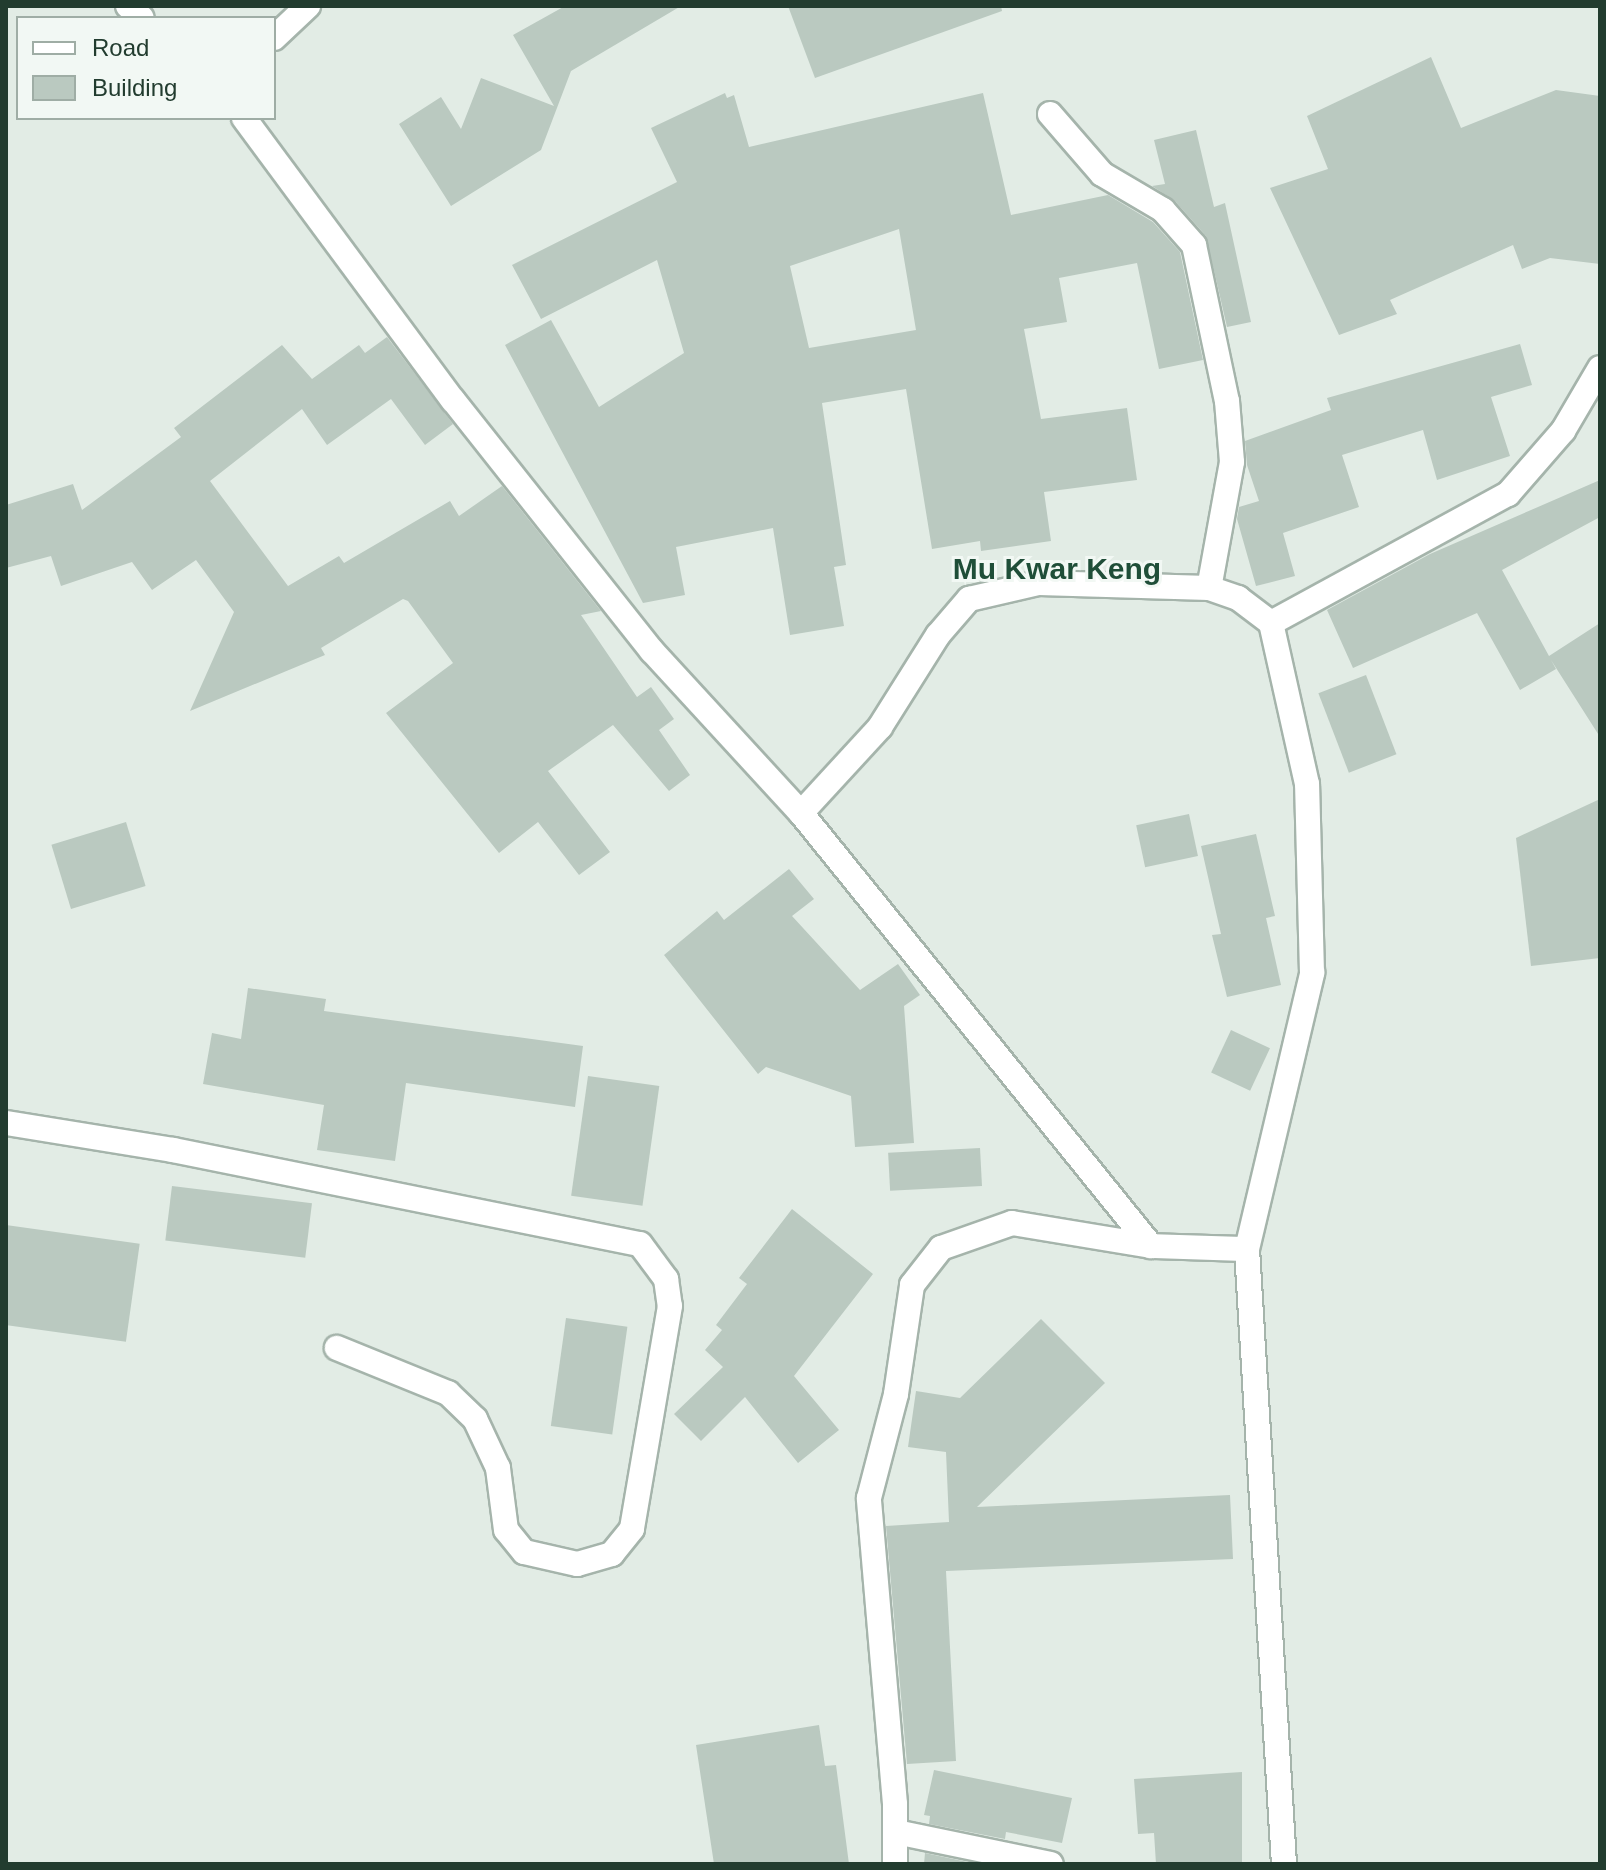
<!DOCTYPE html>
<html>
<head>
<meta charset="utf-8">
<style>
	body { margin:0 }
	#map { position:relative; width:1606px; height:1870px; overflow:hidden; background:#e2ece5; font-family:Helvetica,sans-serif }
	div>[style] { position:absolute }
	.building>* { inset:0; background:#bac9c0; transform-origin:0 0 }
	.roads { filter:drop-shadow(2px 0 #a5b4ab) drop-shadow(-2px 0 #a5b4ab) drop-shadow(0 2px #a5b4ab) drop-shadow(0 -2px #a5b4ab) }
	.minor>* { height:24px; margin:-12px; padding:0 12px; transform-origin:12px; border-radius:12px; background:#fff }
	span { translate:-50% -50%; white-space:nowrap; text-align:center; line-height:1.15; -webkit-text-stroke:6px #f2f8f4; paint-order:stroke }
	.quarter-label { font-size:30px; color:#1f4e38; font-weight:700 }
	.frame { position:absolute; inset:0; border:8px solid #223c2f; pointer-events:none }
	.legend { position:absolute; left:16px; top:16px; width:260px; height:104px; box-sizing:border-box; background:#f2f8f4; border:2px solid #9fada5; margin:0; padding:10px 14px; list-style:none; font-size:24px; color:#223c2f }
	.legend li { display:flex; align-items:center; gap:16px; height:40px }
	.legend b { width:40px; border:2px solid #9fada5 }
</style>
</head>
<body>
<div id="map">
	<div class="building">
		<i style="clip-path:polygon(565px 6px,681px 6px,571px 71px,541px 150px,451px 206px,399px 124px,441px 97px,461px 129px,481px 78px,554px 106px,513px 35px)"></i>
		<i style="clip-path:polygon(788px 6px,1001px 6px,1002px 11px,815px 78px)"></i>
		<i style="clip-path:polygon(1431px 57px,1461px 128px,1556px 90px,1600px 96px,1600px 264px,1550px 258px,1522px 269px,1513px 245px,1390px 300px,1397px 314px,1339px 335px,1270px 188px,1328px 169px,1307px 116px)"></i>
		<i style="clip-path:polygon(evenodd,725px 93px,727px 98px,734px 95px,749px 147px,983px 93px,1011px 215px,1108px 195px,1153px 222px,1180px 252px,1203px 360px,1159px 369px,1137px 263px,1059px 278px,1067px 322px,1024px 329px,1041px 419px,1127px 408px,1137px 480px,1044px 492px,1051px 541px,981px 551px,980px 541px,932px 549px,906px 389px,822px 403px,846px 565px,834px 567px,844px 626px,790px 635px,773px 528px,676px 547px,685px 595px,643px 603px,505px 345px,551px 320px,599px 407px,684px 353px,657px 260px,541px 319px,512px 265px,677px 182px,651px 128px,725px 93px,899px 229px,916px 330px,809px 348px,790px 266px,899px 229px)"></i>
		<i style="clip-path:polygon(1196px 130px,1214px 207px,1225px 203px,1251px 322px,1227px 327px,1206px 236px,1174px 200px,1152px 186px,1165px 184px,1154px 140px)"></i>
		<i style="clip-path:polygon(387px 337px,453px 424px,425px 445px,391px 399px,327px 445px,302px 409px,210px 481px,288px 586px,339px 556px,344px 563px,450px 501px,459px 516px,502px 486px,601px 611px,581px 615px,637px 697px,651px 687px,674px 719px,659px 730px,690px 775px,669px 791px,613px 725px,548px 771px,610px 852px,579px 875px,538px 822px,499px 853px,386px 713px,453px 663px,408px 601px,403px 599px,321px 648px,325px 655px,190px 711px,234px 612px,196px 560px,152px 590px,132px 562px,61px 586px,51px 556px,6px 568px,6px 505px,73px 484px,82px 510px,181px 437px,174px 428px,282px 345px,312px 379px,359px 345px,365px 353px)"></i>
		<i style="clip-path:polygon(1520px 344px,1532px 385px,1491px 397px,1510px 456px,1437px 480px,1423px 430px,1342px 455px,1359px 507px,1283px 533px,1295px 576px,1256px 586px,1237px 519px,1239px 507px,1259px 501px,1247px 465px,1245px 441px,1331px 410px,1327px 398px)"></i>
		<i style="clip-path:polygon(1600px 480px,1600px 517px,1502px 570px,1549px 656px,1600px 623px,1600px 737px,1551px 660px,1556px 669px,1520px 690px,1477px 613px,1353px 668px,1327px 610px,1430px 554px)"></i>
		<i style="left:1366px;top:675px;width:85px;height:51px;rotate:69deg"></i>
		<i style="clip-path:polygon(1600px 799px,1600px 958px,1531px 966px,1516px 838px)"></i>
		<i style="left:1189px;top:814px;width:43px;height:54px;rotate:78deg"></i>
		<i style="left:126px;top:822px;width:67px;height:78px;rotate:73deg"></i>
		<i style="clip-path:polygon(1256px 834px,1275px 916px,1266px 918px,1281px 985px,1227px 997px,1212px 935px,1221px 934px,1201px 846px)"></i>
		<i style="clip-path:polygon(789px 869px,814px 899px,792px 916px,860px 990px,898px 964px,920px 995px,904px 1006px,914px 1143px,855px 1147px,851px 1096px,766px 1067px,758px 1074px,664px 955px,717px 911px,724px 920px)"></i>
		<i style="clip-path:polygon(248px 988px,326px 999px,324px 1011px,583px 1046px,575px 1107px,406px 1083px,395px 1161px,317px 1150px,324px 1105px,203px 1084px,212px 1033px,241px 1039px)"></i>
		<i style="left:1231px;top:1030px;width:43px;height:47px;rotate:25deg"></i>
		<i style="left:588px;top:1076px;width:72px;height:121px;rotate:8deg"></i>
		<i style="left:980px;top:1148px;width:38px;height:92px;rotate:87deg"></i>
		<i style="left:172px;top:1186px;width:141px;height:55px;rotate:7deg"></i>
		<i style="clip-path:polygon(792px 1209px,873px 1274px,794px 1376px,839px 1430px,798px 1463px,745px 1397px,701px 1441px,674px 1414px,723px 1367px,705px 1350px,722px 1330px,716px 1325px,747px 1284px,739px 1278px)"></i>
		<i style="left:6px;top:1225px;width:135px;height:99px;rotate:8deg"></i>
		<i style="left:566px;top:1318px;width:62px;height:109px;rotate:8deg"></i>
		<i style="clip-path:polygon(1041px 1319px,1105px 1383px,977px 1507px,1230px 1495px,1233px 1559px,946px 1571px,956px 1761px,907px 1764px,886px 1526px,949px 1522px,946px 1452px,908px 1447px,916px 1391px,960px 1398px)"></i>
		<i style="clip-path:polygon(819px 1725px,825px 1766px,836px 1765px,849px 1864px,714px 1864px,696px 1745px)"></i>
		<i style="clip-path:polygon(934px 1770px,1072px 1798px,1062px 1843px,1006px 1832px,1005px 1839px,929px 1824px,930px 1816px,924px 1815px)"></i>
		<i style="clip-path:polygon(1242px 1772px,1242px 1864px,1156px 1864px,1154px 1833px,1138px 1834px,1134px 1779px)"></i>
		<i style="clip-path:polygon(925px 1853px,977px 1864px,924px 1864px)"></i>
	</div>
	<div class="roads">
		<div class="minor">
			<i style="left:128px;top:6px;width:18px;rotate:41deg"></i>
			<i style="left:274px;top:38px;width:47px;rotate:-43.3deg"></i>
			<i style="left:1050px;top:114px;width:79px;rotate:49.1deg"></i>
			<i style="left:1102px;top:174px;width:71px;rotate:30.5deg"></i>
			<i style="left:1163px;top:210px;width:47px;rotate:48.5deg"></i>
			<i style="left:1194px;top:245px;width:159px;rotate:78.1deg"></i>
			<i style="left:1227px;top:401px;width:61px;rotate:85.3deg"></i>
			<i style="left:1232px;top:462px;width:128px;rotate:100.3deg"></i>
			<i style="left:244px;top:118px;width:351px;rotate:53.5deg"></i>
			<i style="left:453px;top:400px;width:320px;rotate:51.6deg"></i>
			<i style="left:652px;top:651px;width:220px;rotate:47.4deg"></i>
			<i style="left:801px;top:813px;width:557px;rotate:51.05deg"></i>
			<i style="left:1151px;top:1246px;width:96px;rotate:1.8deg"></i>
			<i style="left:1247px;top:1249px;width:616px;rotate:86.56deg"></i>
			<i style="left:801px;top:813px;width:117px;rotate:-47.4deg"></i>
			<i style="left:880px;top:727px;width:109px;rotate:-57.8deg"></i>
			<i style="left:938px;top:635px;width:48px;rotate:-49.3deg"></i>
			<i style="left:969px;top:599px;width:72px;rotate:-12.9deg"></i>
			<i style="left:1039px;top:583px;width:170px;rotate:1.7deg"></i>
			<i style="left:1209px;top:588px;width:31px;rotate:19deg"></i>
			<i style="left:1238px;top:598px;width:41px;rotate:37.1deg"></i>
			<i style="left:6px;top:1123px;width:169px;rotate:9.2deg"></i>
			<i style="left:173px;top:1150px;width:476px;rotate:11.4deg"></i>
			<i style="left:640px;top:1244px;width:44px;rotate:53.4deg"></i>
			<i style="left:666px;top:1279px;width:27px;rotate:82deg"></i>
			<i style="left:670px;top:1306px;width:226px;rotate:99.7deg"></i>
			<i style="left:632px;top:1529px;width:32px;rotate:129deg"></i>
			<i style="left:612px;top:1554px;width:36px;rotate:164deg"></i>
			<i style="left:577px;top:1564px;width:54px;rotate:-167.2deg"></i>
			<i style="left:524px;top:1552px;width:28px;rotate:-129deg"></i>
			<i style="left:506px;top:1530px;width:63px;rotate:-97.4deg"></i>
			<i style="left:498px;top:1468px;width:54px;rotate:-115.1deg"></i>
			<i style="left:475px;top:1419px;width:37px;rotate:-136deg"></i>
			<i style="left:448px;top:1393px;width:120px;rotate:-157.9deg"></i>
			<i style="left:1247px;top:1249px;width:284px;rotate:-76.7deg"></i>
			<i style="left:1312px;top:973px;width:189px;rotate:-91.5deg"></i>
			<i style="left:1307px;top:784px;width:165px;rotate:-102.6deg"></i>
			<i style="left:1271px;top:623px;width:270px;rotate:-28.6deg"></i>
			<i style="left:1508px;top:494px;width:84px;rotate:-48.9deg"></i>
			<i style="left:1563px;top:431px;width:73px;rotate:-59.6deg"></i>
			<i style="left:896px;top:1832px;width:158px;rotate:11.7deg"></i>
			<i style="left:895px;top:1864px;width:60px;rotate:-90deg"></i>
			<i style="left:895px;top:1804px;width:307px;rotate:-94.9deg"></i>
			<i style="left:869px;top:1498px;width:107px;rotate:-75.4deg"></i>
			<i style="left:896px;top:1394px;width:110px;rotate:-81.6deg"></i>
			<i style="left:912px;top:1285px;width:47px;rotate:-51.9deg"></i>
			<i style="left:941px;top:1248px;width:75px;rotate:-19.4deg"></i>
			<i style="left:1012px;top:1223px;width:141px;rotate:9.4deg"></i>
		</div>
	</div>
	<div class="quarter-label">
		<span style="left:1057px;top:569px">Mu Kwar Keng</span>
	</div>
	<div class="frame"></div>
	<ul class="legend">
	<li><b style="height:10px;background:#fff"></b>Road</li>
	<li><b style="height:22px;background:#bac9c0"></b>Building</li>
	</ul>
</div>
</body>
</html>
